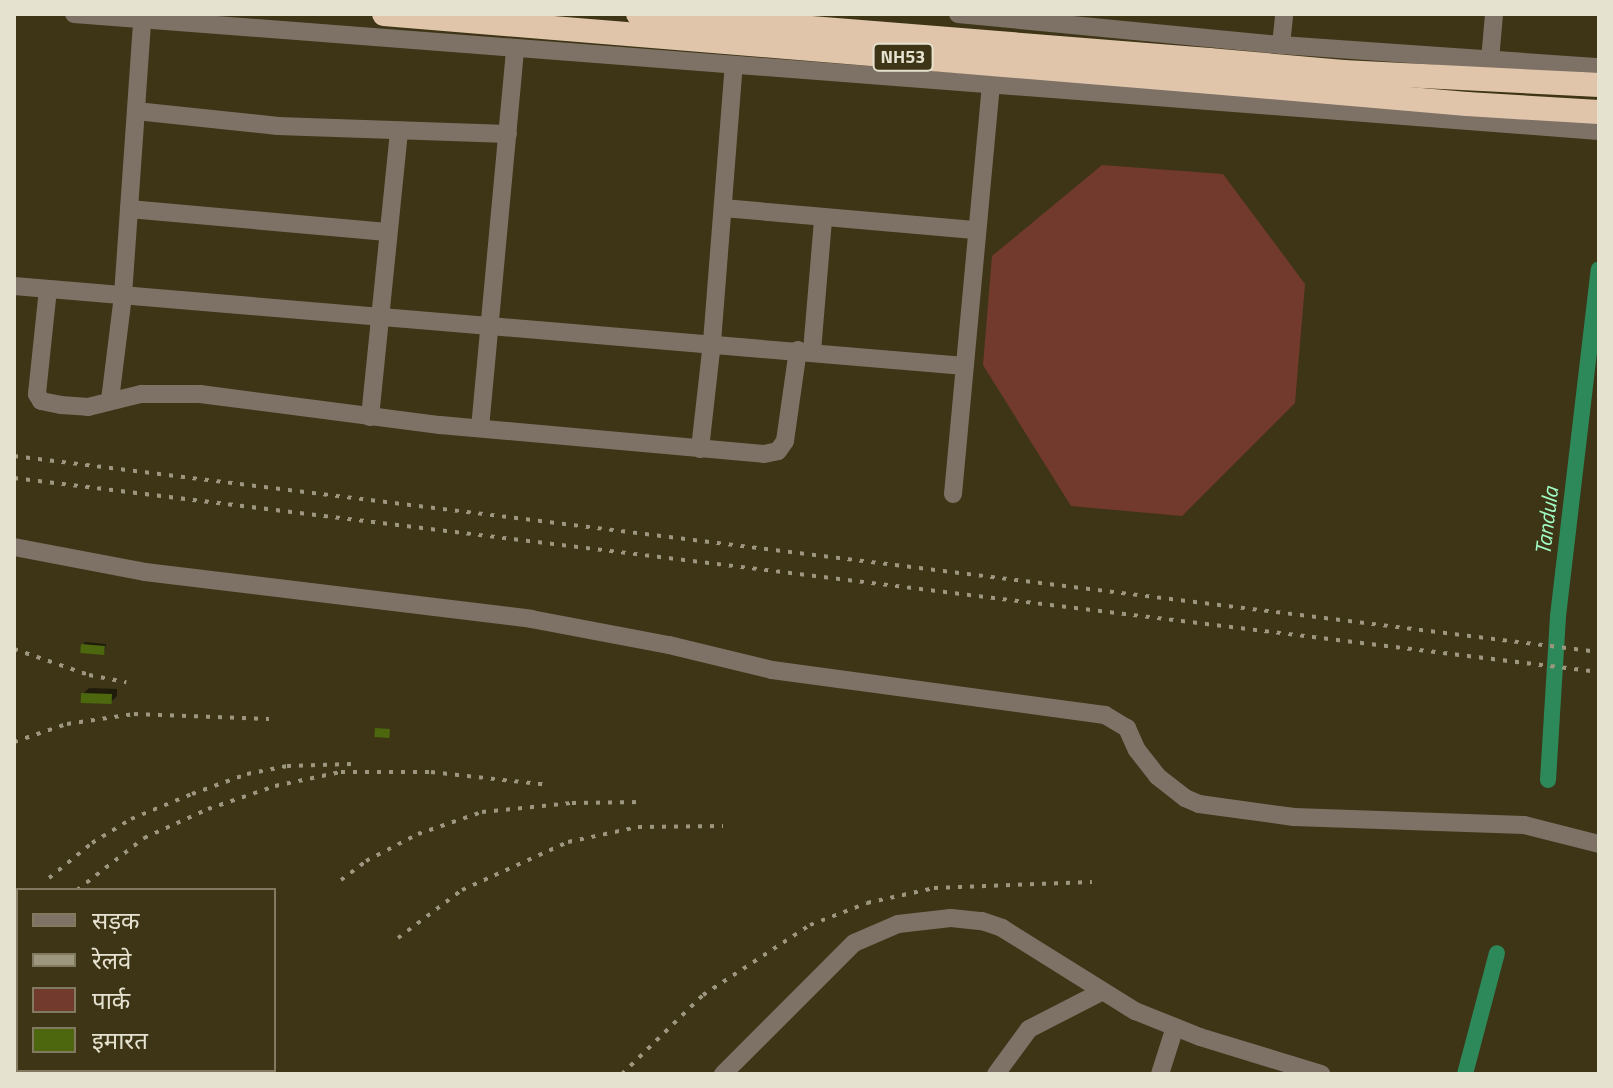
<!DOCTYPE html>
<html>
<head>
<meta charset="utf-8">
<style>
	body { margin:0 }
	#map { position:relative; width:1613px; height:1088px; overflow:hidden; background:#3d3516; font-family:"Titillium Web","Noto Sans Devanagari",sans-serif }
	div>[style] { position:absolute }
	.green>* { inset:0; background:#723a2d }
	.shadow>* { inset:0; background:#0007 }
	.canal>* { height:16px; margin:-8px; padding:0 8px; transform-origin:8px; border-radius:8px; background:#2d895a }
	.building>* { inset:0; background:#4c670e; transform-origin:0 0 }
	.minor>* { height:18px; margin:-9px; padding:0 9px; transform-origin:9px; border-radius:9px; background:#7e7267 }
	.highway>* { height:24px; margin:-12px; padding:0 12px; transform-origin:12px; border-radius:12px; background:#e1c5ab }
	.rail>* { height:4px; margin-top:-2px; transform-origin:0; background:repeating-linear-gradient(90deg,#9d9780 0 4px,transparent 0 12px) }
	.highway-bridge>* { height:24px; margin:-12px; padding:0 12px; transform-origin:12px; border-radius:12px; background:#e1c5ab }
	span { translate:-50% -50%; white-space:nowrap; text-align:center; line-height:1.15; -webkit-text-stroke:6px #3d3516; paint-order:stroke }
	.shield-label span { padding:2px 6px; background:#3d3516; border:2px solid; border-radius:6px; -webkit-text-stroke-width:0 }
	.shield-label { font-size:18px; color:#e6e2d0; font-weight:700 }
	.water-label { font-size:22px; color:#a1fbc5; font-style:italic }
	.frame { position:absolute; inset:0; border:16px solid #e6e2d0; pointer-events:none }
	.legend { position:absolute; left:16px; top:888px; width:260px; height:184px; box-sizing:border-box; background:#3d3516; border:2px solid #817a60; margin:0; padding:10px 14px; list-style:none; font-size:24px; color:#e6e2d0 }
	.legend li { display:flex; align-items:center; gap:16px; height:40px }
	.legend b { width:40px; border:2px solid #817a60 }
</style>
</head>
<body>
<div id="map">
	<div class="green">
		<i style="clip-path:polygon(1102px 165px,1223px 174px,1305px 284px,1295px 403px,1182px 516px,1071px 506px,983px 365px,992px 256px)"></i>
	</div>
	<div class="shadow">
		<i style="clip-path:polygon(85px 642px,106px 644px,105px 650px,103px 653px,83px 645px)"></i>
		<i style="clip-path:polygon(89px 688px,117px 689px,117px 696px,111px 702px,83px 694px)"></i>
		<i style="clip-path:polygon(14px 959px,18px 963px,18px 1070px,125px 1070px,129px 1074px,14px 1074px)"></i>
	</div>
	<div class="canal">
		<i style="left:1548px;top:780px;width:164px;rotate:-86.5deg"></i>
		<i style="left:1558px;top:616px;width:349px;rotate:-83.3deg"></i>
		<i style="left:1465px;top:1074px;width:125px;rotate:-75.2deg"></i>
	</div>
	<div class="building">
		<i style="left:81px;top:644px;width:24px;height:9px;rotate:5deg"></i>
		<i style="left:81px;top:693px;width:31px;height:10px;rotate:2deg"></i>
		<i style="left:375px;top:728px;width:15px;height:9px;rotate:4deg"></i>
		<i style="clip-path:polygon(14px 977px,18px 981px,18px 1070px,107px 1070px,111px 1074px,14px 1074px)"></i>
	</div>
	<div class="minor">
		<i style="left:74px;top:14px;width:1529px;rotate:4.39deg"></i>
		<i style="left:958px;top:14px;width:324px;rotate:5.5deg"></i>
		<i style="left:1281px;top:45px;width:319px;rotate:4deg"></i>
		<i style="left:1281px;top:45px;width:31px;rotate:-84deg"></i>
		<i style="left:1490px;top:60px;width:46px;rotate:-85deg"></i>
		<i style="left:136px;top:111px;width:143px;rotate:6deg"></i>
		<i style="left:278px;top:126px;width:230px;rotate:2deg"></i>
		<i style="left:723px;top:208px;width:255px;rotate:5deg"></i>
		<i style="left:129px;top:209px;width:259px;rotate:5.1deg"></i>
		<i style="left:14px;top:286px;width:954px;rotate:4.81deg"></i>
		<i style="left:48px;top:289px;width:106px;rotate:96deg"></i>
		<i style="left:37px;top:394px;width:8px;rotate:60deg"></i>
		<i style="left:41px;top:401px;width:20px;rotate:11deg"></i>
		<i style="left:61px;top:405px;width:27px;rotate:4deg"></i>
		<i style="left:88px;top:407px;width:55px;rotate:-13.8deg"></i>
		<i style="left:141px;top:394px;width:59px"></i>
		<i style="left:200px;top:394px;width:242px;rotate:7.4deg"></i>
		<i style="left:440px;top:425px;width:325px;rotate:5.1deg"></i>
		<i style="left:764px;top:454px;width:14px;rotate:-12deg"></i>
		<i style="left:778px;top:451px;width:12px;rotate:-55deg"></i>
		<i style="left:785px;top:441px;width:92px;rotate:-81.9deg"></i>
		<i style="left:812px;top:351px;width:132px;rotate:-85.2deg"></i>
		<i style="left:110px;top:400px;width:106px;rotate:-82.9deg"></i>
		<i style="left:123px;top:295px;width:276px;rotate:-86deg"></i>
		<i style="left:370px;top:417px;width:288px;rotate:-84.2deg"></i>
		<i style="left:480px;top:428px;width:381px;rotate:-84.7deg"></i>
		<i style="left:700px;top:449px;width:108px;rotate:-83.6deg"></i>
		<i style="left:712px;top:342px;width:278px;rotate:-85.5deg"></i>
		<i style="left:953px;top:494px;width:412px;rotate:-84.7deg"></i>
		<i style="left:14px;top:547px;width:133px;rotate:10.8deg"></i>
		<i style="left:145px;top:572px;width:389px;rotate:6.9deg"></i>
		<i style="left:531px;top:619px;width:140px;rotate:10.7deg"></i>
		<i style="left:669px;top:645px;width:106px;rotate:13.6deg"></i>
		<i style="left:772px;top:670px;width:336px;rotate:7.7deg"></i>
		<i style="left:1105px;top:715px;width:26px;rotate:31deg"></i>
		<i style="left:1127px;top:728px;width:24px;rotate:66deg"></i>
		<i style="left:1137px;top:750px;width:33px;rotate:52deg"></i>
		<i style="left:1157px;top:776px;width:36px;rotate:38deg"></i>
		<i style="left:1185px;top:798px;width:15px;rotate:23deg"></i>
		<i style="left:1199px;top:804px;width:96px;rotate:7.8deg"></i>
		<i style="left:1294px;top:817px;width:230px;rotate:2deg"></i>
		<i style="left:1524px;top:825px;width:77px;rotate:14.2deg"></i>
		<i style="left:723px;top:1074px;width:185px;rotate:-45deg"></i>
		<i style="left:854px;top:943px;width:48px;rotate:-23.4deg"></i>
		<i style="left:898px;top:924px;width:53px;rotate:-6.5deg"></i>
		<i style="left:951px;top:918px;width:31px;rotate:6deg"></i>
		<i style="left:982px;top:921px;width:21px;rotate:19deg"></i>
		<i style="left:1002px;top:928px;width:157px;rotate:32deg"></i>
		<i style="left:1135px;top:1011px;width:70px;rotate:21.8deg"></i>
		<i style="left:1200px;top:1037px;width:127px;rotate:17deg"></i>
		<i style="left:996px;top:1074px;width:56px;rotate:-53.7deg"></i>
		<i style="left:1029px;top:1029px;width:81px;rotate:-27.2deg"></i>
		<i style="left:1160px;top:1074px;width:49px;rotate:-72.3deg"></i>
	</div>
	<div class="highway">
		<i style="left:384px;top:14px;width:830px;rotate:4.7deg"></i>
		<i style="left:638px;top:14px;width:573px;rotate:4.61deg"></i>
		<i style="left:1580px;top:84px;width:19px;rotate:3deg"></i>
		<i style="left:1467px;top:104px;width:132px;rotate:3.5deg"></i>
	</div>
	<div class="rail">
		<i style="left:14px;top:456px;width:1597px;rotate:7.05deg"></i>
		<i style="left:14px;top:478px;width:1597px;rotate:6.98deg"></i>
		<i style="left:14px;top:649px;width:79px;rotate:19.1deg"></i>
		<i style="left:89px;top:675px;width:38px;rotate:11deg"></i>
		<i style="left:14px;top:742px;width:56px;rotate:-18.8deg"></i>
		<i style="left:67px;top:724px;width:68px;rotate:-8.5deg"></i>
		<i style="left:134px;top:714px;width:135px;rotate:2.1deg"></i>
		<i style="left:49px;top:878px;width:55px;rotate:-39.1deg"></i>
		<i style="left:92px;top:843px;width:46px;rotate:-31.6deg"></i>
		<i style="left:131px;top:819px;width:66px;rotate:-22.3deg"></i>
		<i style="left:192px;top:794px;width:59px;rotate:-20deg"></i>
		<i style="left:247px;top:774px;width:41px;rotate:-11.3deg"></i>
		<i style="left:287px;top:766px;width:64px;rotate:-1.8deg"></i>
		<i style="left:341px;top:880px;width:31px;rotate:-37deg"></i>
		<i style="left:366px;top:861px;width:59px;rotate:-27.4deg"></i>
		<i style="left:418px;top:834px;width:68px;rotate:-19deg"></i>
		<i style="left:482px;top:812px;width:90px;rotate:-5.7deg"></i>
		<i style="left:572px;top:803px;width:72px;rotate:-0.8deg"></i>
		<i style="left:77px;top:890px;width:85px;rotate:-37.8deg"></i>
		<i style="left:144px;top:838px;width:70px;rotate:-24.4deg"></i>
		<i style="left:208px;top:809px;width:71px;rotate:-18.9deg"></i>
		<i style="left:275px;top:786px;width:67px;rotate:-12deg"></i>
		<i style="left:341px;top:772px;width:90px"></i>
		<i style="left:431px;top:772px;width:119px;rotate:6.3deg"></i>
		<i style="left:398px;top:938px;width:80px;rotate:-36.9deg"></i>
		<i style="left:462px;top:890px;width:116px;rotate:-24.4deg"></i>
		<i style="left:568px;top:842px;width:72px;rotate:-12.1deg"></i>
		<i style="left:638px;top:827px;width:85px;rotate:-0.7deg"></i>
		<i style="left:622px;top:1074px;width:113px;rotate:-44.3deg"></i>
		<i style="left:703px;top:995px;width:128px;rotate:-33.2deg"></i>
		<i style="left:810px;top:925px;width:61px;rotate:-21.1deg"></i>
		<i style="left:867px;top:903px;width:69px;rotate:-12.6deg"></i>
		<i style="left:934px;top:888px;width:158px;rotate:-2.2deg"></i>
	</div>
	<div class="highway-bridge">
		<i style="left:1209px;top:60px;width:135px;rotate:5.1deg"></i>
		<i style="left:1343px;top:72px;width:237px;rotate:2.9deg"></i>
		<i style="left:1211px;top:82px;width:257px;rotate:4.9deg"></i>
	</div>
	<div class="shield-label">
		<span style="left:903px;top:57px">NH53</span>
	</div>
	<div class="water-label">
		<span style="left:1547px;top:521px;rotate:-83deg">Tandula</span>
	</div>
	<div class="frame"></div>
	<ul class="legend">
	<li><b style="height:10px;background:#7e7267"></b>सड़क</li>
	<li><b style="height:10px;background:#9d9780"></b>रेलवे</li>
	<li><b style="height:22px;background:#723a2d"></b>पार्क</li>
	<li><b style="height:22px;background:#4c670e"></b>इमारत</li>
	</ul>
</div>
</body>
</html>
